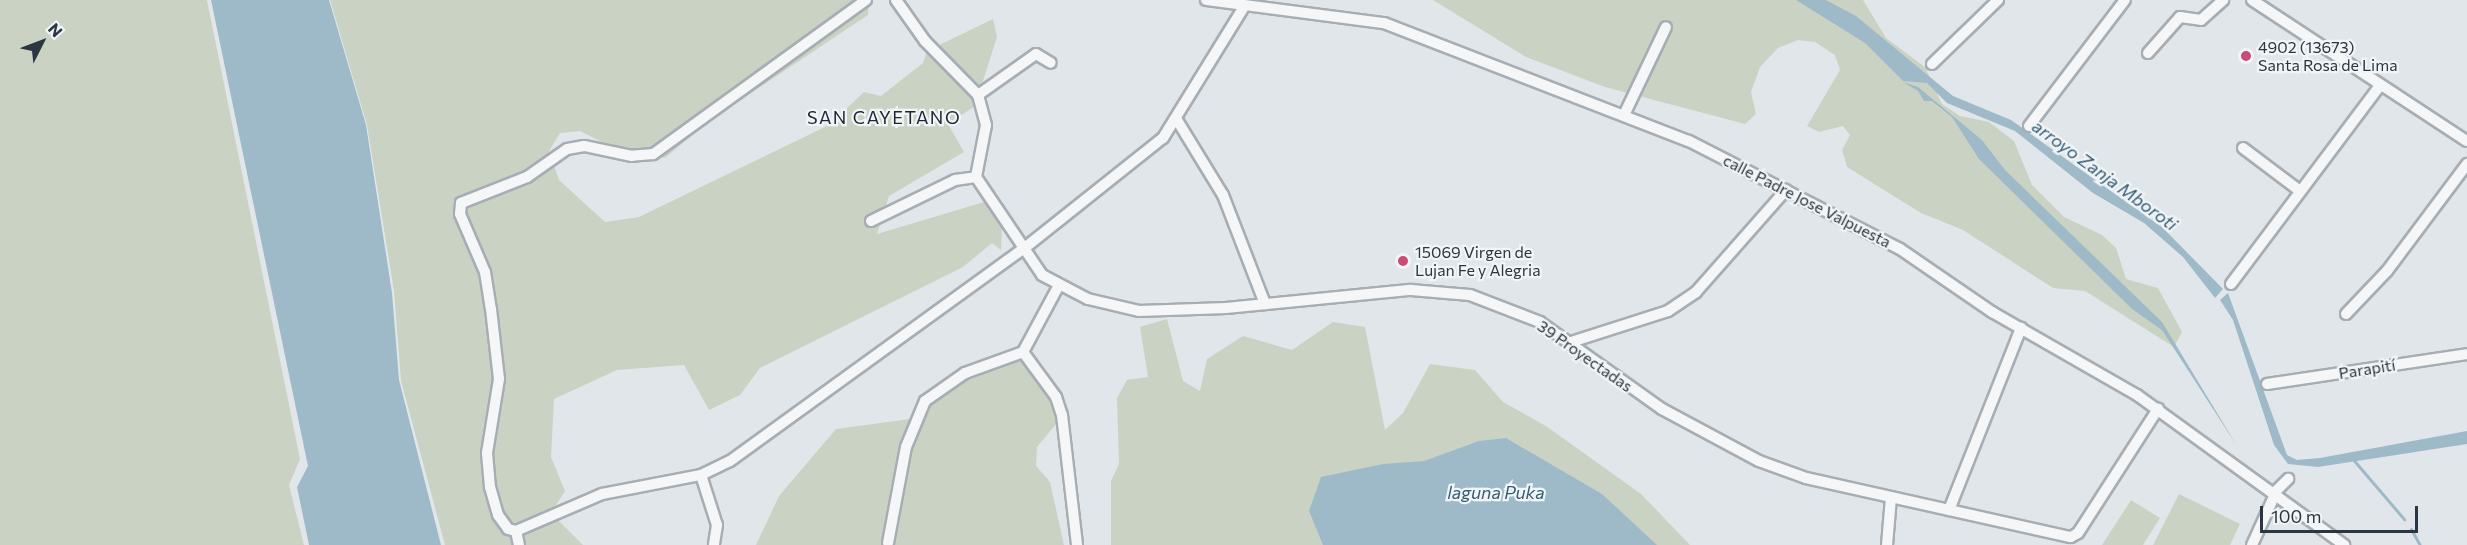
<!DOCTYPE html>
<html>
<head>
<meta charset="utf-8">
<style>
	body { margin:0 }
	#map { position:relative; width:2467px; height:545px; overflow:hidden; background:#e1e6ea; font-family:Commissioner,sans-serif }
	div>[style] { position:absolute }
	.green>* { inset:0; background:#cad3c3 }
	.water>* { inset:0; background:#9ebac8 }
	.stream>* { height:3px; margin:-1.5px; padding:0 1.5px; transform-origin:1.5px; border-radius:1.5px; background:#9ebac8 }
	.roads { filter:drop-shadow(2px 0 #a6aeb4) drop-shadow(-2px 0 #a6aeb4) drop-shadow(0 2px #a6aeb4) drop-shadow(0 -2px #a6aeb4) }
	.minor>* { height:10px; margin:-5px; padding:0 5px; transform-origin:5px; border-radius:5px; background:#f4f6f8 }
	.dots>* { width:16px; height:16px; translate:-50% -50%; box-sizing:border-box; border:3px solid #f1f5f7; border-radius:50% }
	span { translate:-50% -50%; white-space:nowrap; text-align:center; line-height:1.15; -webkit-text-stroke:4.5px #f1f5f7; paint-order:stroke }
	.poi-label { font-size:16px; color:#2a3641 }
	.left { translate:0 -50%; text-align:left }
	.street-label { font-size:16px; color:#2a3641 }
	.neighbourhood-label { font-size:18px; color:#1c2732; letter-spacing:1.5px }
	.water-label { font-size:18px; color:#355c74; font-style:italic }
	.north { position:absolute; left:12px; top:12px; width:60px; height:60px; -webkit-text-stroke:4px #f1f5f7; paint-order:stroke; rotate:48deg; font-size:16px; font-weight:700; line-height:24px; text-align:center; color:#2a3641 }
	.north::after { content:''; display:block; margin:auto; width:21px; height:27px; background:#2a3641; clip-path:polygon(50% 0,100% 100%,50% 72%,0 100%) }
	.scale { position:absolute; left:2260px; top:506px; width:158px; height:27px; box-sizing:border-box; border:3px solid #2a3641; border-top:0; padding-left:8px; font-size:18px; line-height:21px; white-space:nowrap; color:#2a3641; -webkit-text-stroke:4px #f1f5f7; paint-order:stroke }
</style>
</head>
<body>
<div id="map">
	<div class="green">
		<i style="clip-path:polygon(0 0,207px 0,300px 459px,289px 485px,304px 545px,0 545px)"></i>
		<i style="clip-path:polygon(330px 0,869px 0,868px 15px,709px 121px,665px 158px,616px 149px,580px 131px,560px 133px,549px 151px,559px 180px,605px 222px,639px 217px,829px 125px,864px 92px,881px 96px,923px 63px,927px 51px,993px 19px,997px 37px,975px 106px,948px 124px,964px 152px,889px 196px,877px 234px,984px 202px,1002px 226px,1001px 250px,992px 243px,963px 267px,760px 368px,740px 395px,709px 410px,684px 365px,617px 370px,554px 399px,551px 457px,565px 491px,551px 513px,583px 545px,445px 545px,401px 381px,394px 291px,367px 125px)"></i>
		<i style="clip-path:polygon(1433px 0,1863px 0,1886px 38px,1925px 67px,1942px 104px,1960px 116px,1989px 122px,2014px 141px,2032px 185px,2064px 217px,2102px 235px,2116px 248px,2126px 279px,2158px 288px,2182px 332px,2174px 347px,2085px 291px,2053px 288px,1963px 230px,1921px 213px,1847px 167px,1842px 150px,1850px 135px,1843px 126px,1819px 132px,1807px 126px,1840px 70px,1835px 55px,1815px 42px,1798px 40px,1778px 48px,1760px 67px,1751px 92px,1756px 114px,1745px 124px,1605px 87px,1526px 57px)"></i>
		<i style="clip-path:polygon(1167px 319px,1183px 381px,1200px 391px,1207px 359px,1243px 336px,1292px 350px,1333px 322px,1365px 327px,1385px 430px,1403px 413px,1430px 364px,1475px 370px,1503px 402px,1546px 426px,1641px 494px,1690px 545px,1111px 545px,1111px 481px,1119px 464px,1117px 398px,1127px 380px,1148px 377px,1140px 327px)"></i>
		<i style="clip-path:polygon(1001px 356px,1028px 357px,1050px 375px,1066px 412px,1037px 447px,1036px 466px,1050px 482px,1064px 545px,756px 545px,779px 496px,836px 429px,910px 419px)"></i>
		<i style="clip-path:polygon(2179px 494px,2240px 524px,2230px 545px,2153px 545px)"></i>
		<i style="clip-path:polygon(2131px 500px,2160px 518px,2143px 545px,2102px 545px)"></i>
	</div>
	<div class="water">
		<i style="clip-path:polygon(211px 0,329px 0,366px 125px,392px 293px,399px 380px,441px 545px,309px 545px,297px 487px,308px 466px)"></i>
		<i style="clip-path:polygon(1796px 0,1826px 0,1856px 16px,1953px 96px,2011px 120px,2163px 228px,2223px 289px,2215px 298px,2183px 257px,2144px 223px,2093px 193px,2015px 131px,1947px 103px,1927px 83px,1903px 81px,1865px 43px)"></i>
		<i style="clip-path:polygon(1903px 82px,1918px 87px,1982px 140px,2005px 170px,2162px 322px,2237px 446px,2162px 330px,2132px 309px,1979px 159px,1952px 117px,1932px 101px,1924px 101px,1918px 91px)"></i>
		<i style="clip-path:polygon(2228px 293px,2287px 455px,2297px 460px,2320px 458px,2467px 431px,2467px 444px,2318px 467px,2288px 464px,2274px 445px,2233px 320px,2220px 300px)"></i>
		<i style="clip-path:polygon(1506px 438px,1602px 494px,1657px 545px,1323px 545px,1309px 511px,1321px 477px,1383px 464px,1424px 461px,1479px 441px)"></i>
	</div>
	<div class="stream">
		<i style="left:2351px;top:457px;width:82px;rotate:49.5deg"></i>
		<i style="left:2411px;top:529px;width:18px;rotate:61deg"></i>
	</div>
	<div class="roads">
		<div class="minor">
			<i style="left:866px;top:0;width:263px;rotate:144.1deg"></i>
			<i style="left:653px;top:154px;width:21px;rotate:175deg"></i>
			<i style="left:632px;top:156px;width:49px;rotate:-168.2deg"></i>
			<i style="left:584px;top:146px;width:17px;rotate:170deg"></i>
			<i style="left:567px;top:149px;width:49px;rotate:145deg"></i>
			<i style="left:527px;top:177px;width:71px;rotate:158.5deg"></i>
			<i style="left:461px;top:203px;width:11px;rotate:95deg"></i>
			<i style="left:460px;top:214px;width:63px;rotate:66.7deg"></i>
			<i style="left:485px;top:272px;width:37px;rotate:81deg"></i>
			<i style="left:491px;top:309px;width:70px;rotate:83.5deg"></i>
			<i style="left:499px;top:379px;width:75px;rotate:99.2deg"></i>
			<i style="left:487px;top:453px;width:34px;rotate:85deg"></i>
			<i style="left:490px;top:487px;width:29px;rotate:74deg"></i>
			<i style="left:498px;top:515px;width:17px;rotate:54deg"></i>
			<i style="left:508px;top:529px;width:8px;rotate:14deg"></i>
			<i style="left:516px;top:531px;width:94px;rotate:-23.3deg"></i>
			<i style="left:602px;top:494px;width:101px;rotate:-10.9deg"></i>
			<i style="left:701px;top:475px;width:32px;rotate:-26deg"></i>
			<i style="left:730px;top:461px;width:360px;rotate:-35.9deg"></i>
			<i style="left:1022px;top:250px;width:180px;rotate:-38.5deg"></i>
			<i style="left:1163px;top:138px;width:154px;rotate:-58.3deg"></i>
			<i style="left:896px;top:0;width:50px;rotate:54.7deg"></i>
			<i style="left:925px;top:41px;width:76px;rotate:45.5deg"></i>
			<i style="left:978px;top:95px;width:31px;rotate:75deg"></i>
			<i style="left:986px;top:125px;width:53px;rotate:100.9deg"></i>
			<i style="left:1206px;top:0;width:179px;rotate:7.4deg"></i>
			<i style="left:1384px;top:23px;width:327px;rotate:21.2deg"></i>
			<i style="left:1689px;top:141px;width:237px;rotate:27.1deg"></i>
			<i style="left:1900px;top:249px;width:112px;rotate:34.4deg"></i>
			<i style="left:1992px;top:312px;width:167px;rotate:29.8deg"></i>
			<i style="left:2137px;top:395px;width:256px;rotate:35.9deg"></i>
			<i style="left:2252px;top:0;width:257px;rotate:33.3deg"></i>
			<i style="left:2148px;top:53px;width:48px;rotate:-48.4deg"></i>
			<i style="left:2180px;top:17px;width:21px;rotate:8deg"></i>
			<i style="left:2201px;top:20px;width:30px;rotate:-42deg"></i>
			<i style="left:1932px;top:64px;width:92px;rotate:-44.1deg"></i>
			<i style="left:978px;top:95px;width:71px;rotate:-35.3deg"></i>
			<i style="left:1036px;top:54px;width:17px;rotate:31deg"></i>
			<i style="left:1625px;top:113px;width:95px;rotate:-64.5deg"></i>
			<i style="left:1177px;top:120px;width:88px;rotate:58.5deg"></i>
			<i style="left:1223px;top:195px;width:117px;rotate:68.9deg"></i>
			<i style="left:2029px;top:126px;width:158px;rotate:-52.7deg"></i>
			<i style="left:2243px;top:148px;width:71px;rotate:37deg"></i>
			<i style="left:871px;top:221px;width:93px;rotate:-26deg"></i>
			<i style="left:955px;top:180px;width:21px;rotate:-8deg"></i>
			<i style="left:976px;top:177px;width:118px;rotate:56deg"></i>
			<i style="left:1042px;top:275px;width:52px;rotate:27.6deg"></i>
			<i style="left:1088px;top:299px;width:52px;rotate:13.2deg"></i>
			<i style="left:1139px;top:311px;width:87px;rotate:-2deg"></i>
			<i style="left:1226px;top:308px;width:186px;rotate:-5.6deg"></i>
			<i style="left:1411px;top:290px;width:59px;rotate:4.8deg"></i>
			<i style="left:1470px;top:295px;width:75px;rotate:21.1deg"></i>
			<i style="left:1540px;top:322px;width:150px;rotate:35.5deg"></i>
			<i style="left:1662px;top:409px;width:110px;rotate:28.2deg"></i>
			<i style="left:1759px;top:461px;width:50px;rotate:19.9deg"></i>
			<i style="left:1806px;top:478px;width:271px;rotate:12.6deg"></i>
			<i style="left:2071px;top:537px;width:8px;rotate:-30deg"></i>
			<i style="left:2078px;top:533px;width:148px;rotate:-57.2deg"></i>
			<i style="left:2231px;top:284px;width:246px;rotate:-53.1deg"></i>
			<i style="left:1059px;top:285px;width:76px;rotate:118.2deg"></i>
			<i style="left:1023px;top:352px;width:56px;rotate:53.7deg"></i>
			<i style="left:1056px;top:397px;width:19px;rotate:72deg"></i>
			<i style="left:1062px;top:415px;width:131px;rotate:83.4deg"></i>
			<i style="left:2346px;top:314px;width:59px;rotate:-46.4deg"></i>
			<i style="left:2387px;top:271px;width:134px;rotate:-53.2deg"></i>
			<i style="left:1568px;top:343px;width:105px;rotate:-17.7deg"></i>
			<i style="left:1668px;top:311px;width:34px;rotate:-34deg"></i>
			<i style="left:1696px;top:292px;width:136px;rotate:-48.6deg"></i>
			<i style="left:2267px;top:384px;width:202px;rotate:-8.5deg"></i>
			<i style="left:701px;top:475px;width:52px;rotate:72.3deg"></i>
			<i style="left:717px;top:525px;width:20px;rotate:99deg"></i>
			<i style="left:1949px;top:510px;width:196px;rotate:-68.4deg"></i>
			<i style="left:516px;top:531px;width:14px;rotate:78deg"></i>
			<i style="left:888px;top:543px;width:98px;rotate:-79.4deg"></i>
			<i style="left:906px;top:447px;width:50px;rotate:-67.6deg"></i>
			<i style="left:925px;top:401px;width:49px;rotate:-35deg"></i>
			<i style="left:965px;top:373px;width:62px;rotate:-19.9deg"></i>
			<i style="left:1887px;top:545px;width:48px;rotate:-85.2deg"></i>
			<i style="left:2252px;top:545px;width:60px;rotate:-65.6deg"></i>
			<i style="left:2277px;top:490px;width:16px;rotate:-45deg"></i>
		</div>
	</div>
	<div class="dots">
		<i style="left:2246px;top:56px;background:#ca4b75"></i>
		<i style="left:1403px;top:261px;background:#ca4b75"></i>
	</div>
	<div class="poi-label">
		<span class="left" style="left:2258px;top:56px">4902 (13673)<br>Santa Rosa de Lima</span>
		<span class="left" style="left:1415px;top:261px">15069 Virgen de<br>Lujan Fe y Alegria</span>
	</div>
	<div class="street-label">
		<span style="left:1807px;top:201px;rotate:27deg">calle Padre Jose Valpuesta</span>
		<span style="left:1585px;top:356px;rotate:35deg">39 Proyectadas</span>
		<span style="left:2367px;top:369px;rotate:-9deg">Parapití</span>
	</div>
	<div class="neighbourhood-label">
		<span style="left:884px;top:117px">SAN CAYETANO</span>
	</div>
	<div class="water-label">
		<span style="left:2105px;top:175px;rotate:36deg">arroyo Zanja Mboroti</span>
		<span style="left:1496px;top:492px">laguna Puka</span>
	</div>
	<div class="north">N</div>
	<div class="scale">100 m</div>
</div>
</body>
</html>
